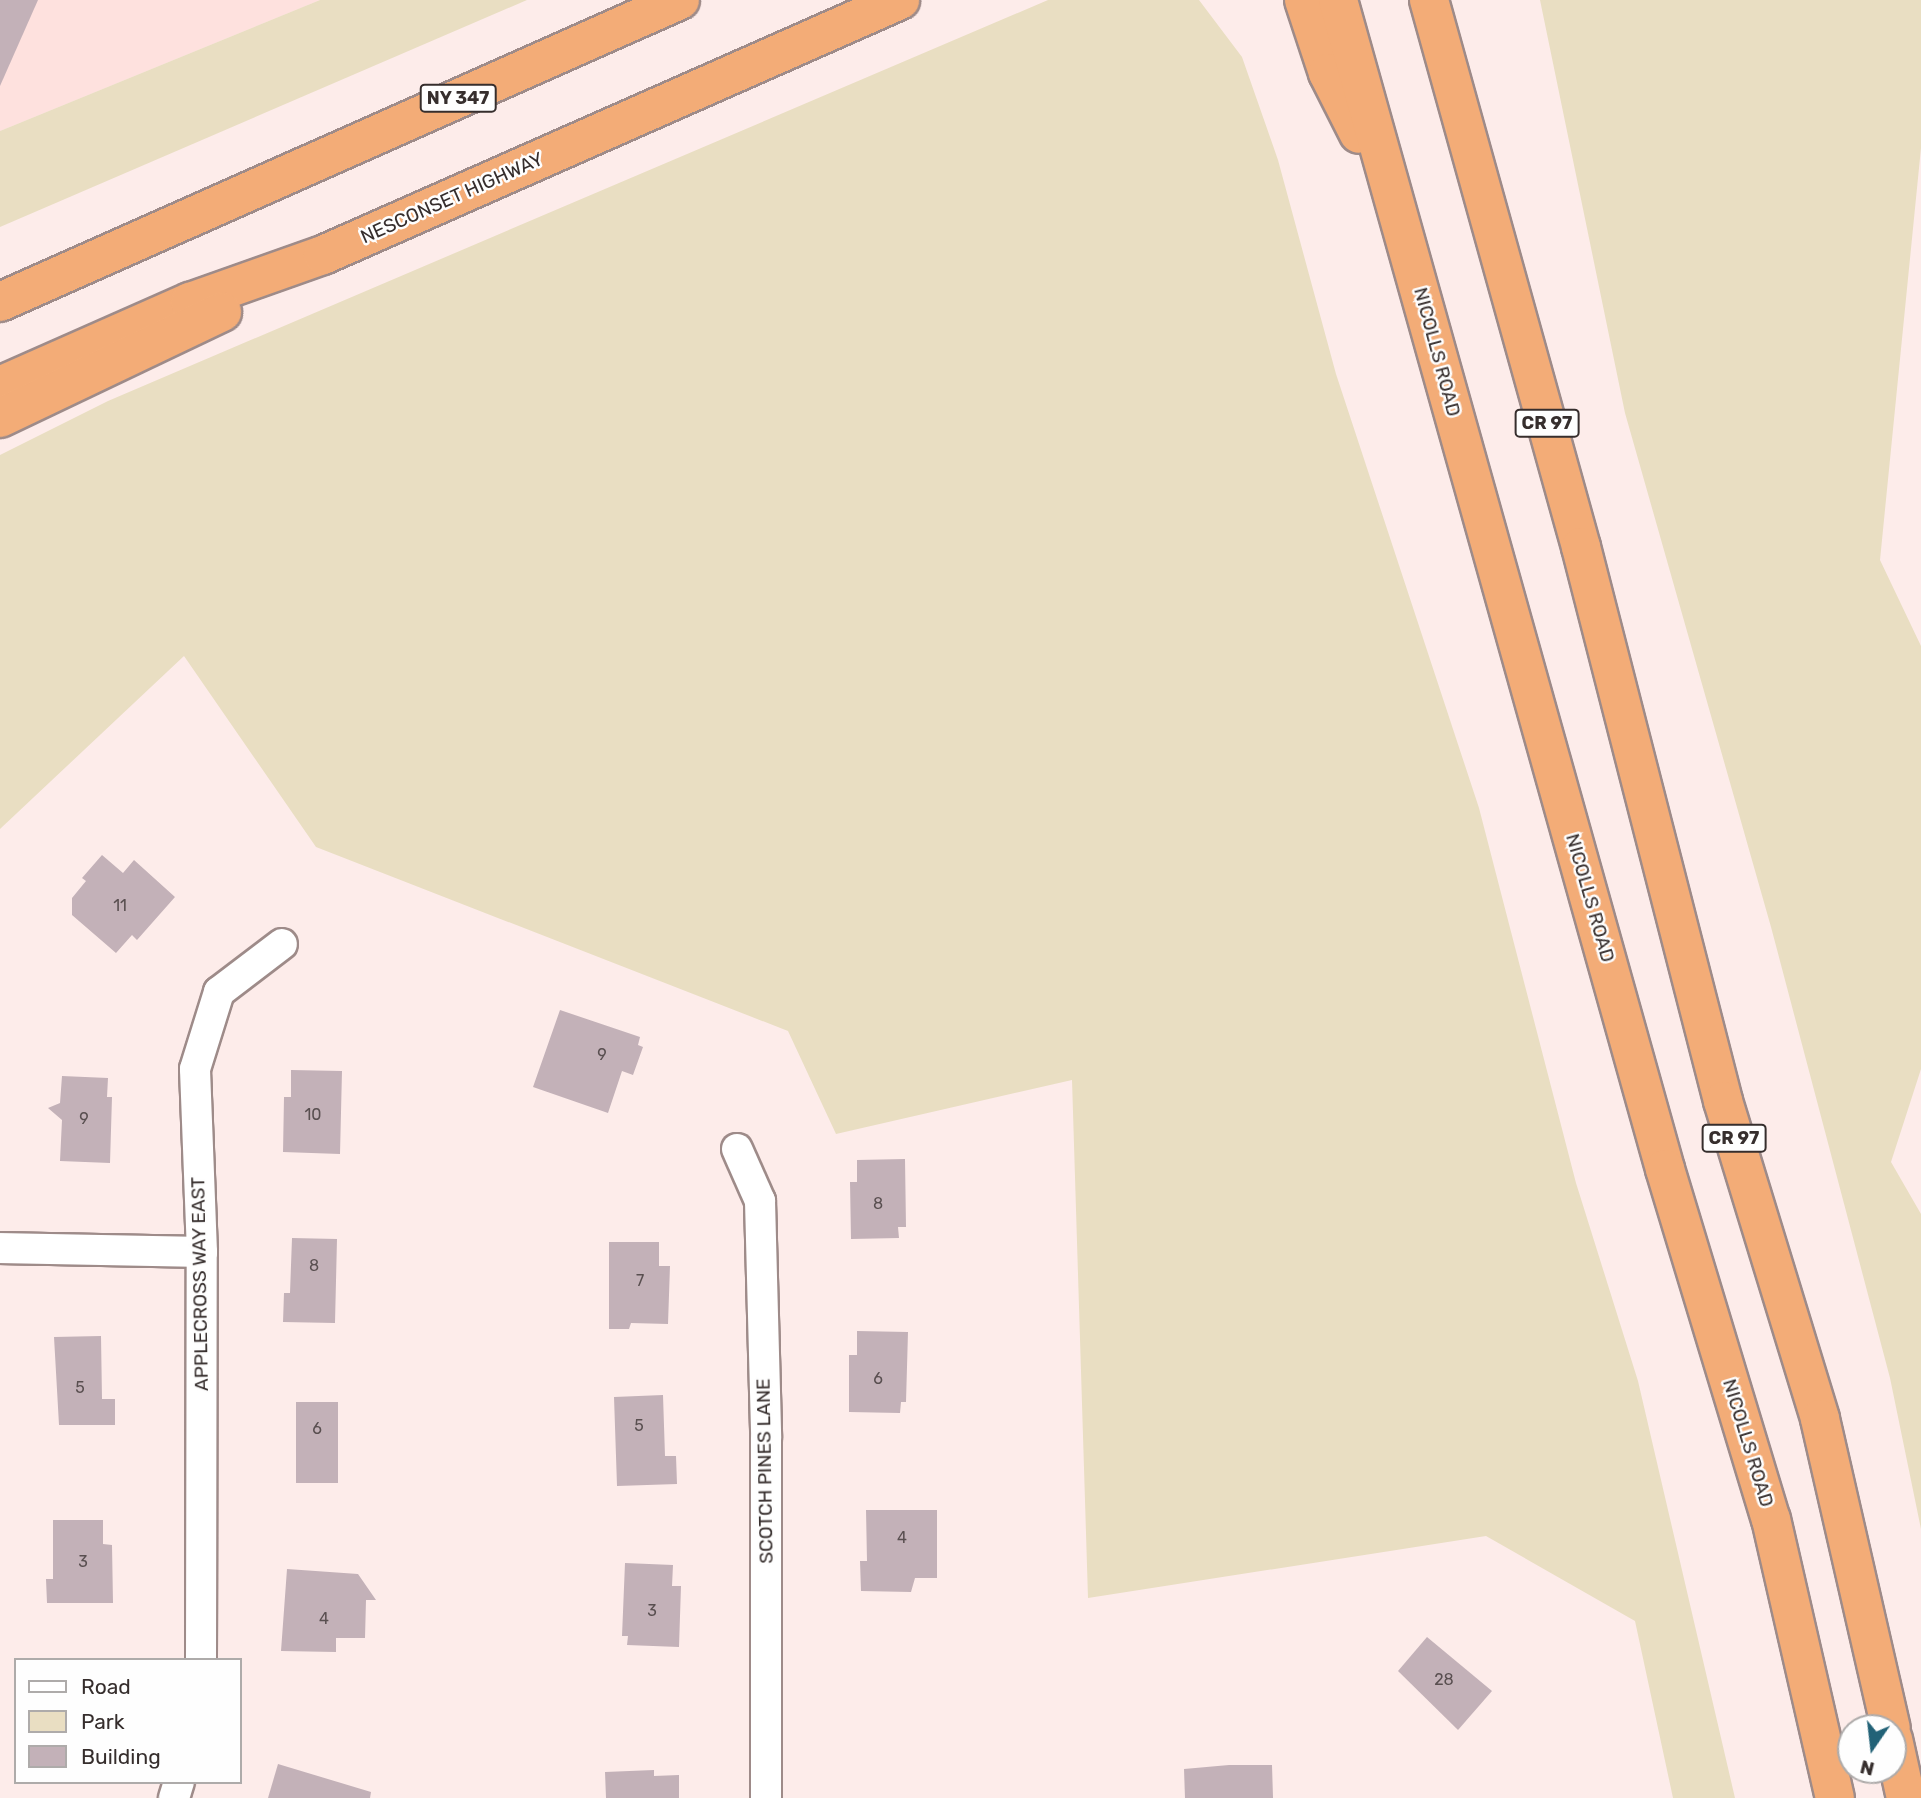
<!DOCTYPE html>
<html>
<head>
<meta charset="utf-8">
<style>
	body { margin:0 }
	#map { position:relative; width:1921px; height:1798px; overflow:hidden; background:#fdecea; font-family:Rubik,sans-serif }
	div>[style] { position:absolute }
	.built>* { inset:0; background:#fee1de }
	.green>* { inset:0; background:#e9dec2 }
	.building>* { inset:0; background:#c3b1b8; transform-origin:0 0 }
	.roads { filter:drop-shadow(2px 0 #9e8b89) drop-shadow(-2px 0 #9e8b89) drop-shadow(0 2px #9e8b89) drop-shadow(0 -2px #9e8b89) }
	.minor>* { height:30px; margin:-15px; padding:0 15px; transform-origin:15px; border-radius:15px; background:#fff }
	.highway>* { height:38px; margin:-19px; padding:0 19px; transform-origin:19px; border-radius:19px; background:#f3ac77 }
	span { translate:-50% -50%; white-space:nowrap; text-align:center; line-height:1.15; -webkit-text-stroke:5px #fefefe; paint-order:stroke }
	.number-label { font-size:16px; color:#594f50 }
	.number-label span { -webkit-text-stroke-width:0 }
	.shield-label span { padding:2px 5px; background:#fefefe; border:2px solid; border-radius:5px; -webkit-text-stroke-width:0 }
	.shield-label { font-size:18px; color:#362e2d; font-weight:700 }
	.street-label { font-size:19px; color:#362e2d }
	.legend { position:absolute; left:14px; top:1658px; width:228px; height:126px; box-sizing:border-box; background:#fefefe; border:2px solid #aeabaa; margin:0; padding:9px 12px; list-style:none; font-size:21px; color:#362e2d }
	.legend li { display:flex; align-items:center; gap:14px; height:35px }
	.legend b { width:35px; border:2px solid #aeabaa }
	.north { position:absolute; left:1837px; top:1714px; width:70px; height:70px; box-sizing:border-box; background:#fefefe; border:2px solid #aeabaa; border-radius:50%; rotate:194deg; font-size:19px; font-weight:700; line-height:28px; text-align:center; color:#362e2d }
	.north::after { content:''; display:block; margin:auto; width:24px; height:32px; background:#226277; clip-path:polygon(50% 0,100% 100%,50% 72%,0 100%) }
</style>
</head>
<body>
<div id="map">
	<div class="built">
		<i style="clip-path:polygon(0 0,320px 0,0 131px)"></i>
	</div>
	<div class="green">
		<i style="clip-path:polygon(320px 0,527px 0,0 227px,0 131px)"></i>
		<i style="clip-path:polygon(1048px 0,1199px 0,1242px 57px,1278px 160px,1336px 374px,1479px 808px,1576px 1183px,1638px 1381px,1735px 1798px,1673px 1798px,1635px 1621px,1486px 1536px,1088px 1598px,1072px 1080px,836px 1134px,788px 1031px,316px 847px,184px 656px,0 829px,0 455px,108px 401px)"></i>
		<i style="clip-path:polygon(1540px 0,1921px 0,1921px 148px,1880px 560px,1921px 646px,1921px 1069px,1891px 1162px,1921px 1214px,1921px 1529px,1890px 1378px,1771px 927px,1625px 413px)"></i>
	</div>
	<div class="building">
		<i style="clip-path:polygon(0 0,38px 0,0 86px)"></i>
		<i style="clip-path:polygon(102px 855px,123px 873px,134px 860px,175px 897px,137px 940px,132px 935px,116px 953px,72px 915px,72px 898px,86px 881px,82px 878px)"></i>
		<i style="clip-path:polygon(560px 1010px,640px 1037px,638px 1045px,643px 1047px,633px 1075px,622px 1071px,608px 1113px,533px 1087px)"></i>
		<i style="clip-path:polygon(291px 1070px,342px 1071px,340px 1154px,283px 1152px,284px 1097px,291px 1097px)"></i>
		<i style="clip-path:polygon(62px 1076px,108px 1078px,107px 1097px,112px 1097px,110px 1163px,60px 1161px,62px 1120px,48px 1108px,60px 1103px)"></i>
		<i style="clip-path:polygon(905px 1159px,906px 1227px,898px 1227px,899px 1238px,851px 1239px,850px 1182px,857px 1182px,857px 1160px)"></i>
		<i style="clip-path:polygon(292px 1238px,337px 1239px,335px 1323px,283px 1322px,284px 1293px,290px 1293px)"></i>
		<i style="clip-path:polygon(609px 1242px,659px 1242px,659px 1266px,670px 1266px,668px 1324px,631px 1323px,629px 1329px,609px 1329px)"></i>
		<i style="clip-path:polygon(857px 1331px,908px 1332px,906px 1402px,901px 1402px,900px 1413px,849px 1412px,849px 1355px,857px 1355px)"></i>
		<i style="clip-path:polygon(101px 1336px,102px 1399px,115px 1399px,115px 1425px,59px 1425px,54px 1337px)"></i>
		<i style="clip-path:polygon(663px 1395px,665px 1456px,676px 1456px,677px 1484px,617px 1486px,614px 1397px)"></i>
		<i style="left:296px;top:1402px;width:42px;height:81px"></i>
		<i style="clip-path:polygon(866px 1510px,937px 1510px,937px 1578px,915px 1578px,911px 1592px,861px 1591px,860px 1561px,867px 1561px)"></i>
		<i style="clip-path:polygon(53px 1520px,103px 1520px,103px 1544px,112px 1545px,113px 1603px,47px 1603px,46px 1579px,53px 1579px)"></i>
		<i style="clip-path:polygon(625px 1563px,673px 1565px,672px 1586px,681px 1586px,679px 1647px,627px 1645px,628px 1636px,622px 1636px)"></i>
		<i style="clip-path:polygon(287px 1569px,358px 1574px,376px 1600px,366px 1600px,365px 1638px,336px 1638px,336px 1652px,281px 1651px)"></i>
		<i style="clip-path:polygon(1427px 1637px,1492px 1691px,1458px 1730px,1398px 1671px)"></i>
		<i style="clip-path:polygon(278px 1764px,371px 1792px,370px 1798px,268px 1798px)"></i>
		<i style="clip-path:polygon(1229px 1765px,1272px 1765px,1273px 1798px,1185px 1798px,1184px 1769px)"></i>
		<i style="clip-path:polygon(654px 1770px,654px 1776px,679px 1775px,679px 1798px,606px 1798px,605px 1772px)"></i>
	</div>
	<div class="roads">
		<div class="minor">
			<i style="left:737px;top:1149px;width:57px;rotate:66.1deg"></i>
			<i style="left:760px;top:1201px;width:237px;rotate:88.5deg"></i>
			<i style="left:766px;top:1438px;width:360px;rotate:90deg"></i>
			<i style="left:0;top:1248px;width:202px;rotate:1.1deg"></i>
			<i style="left:201px;top:1660px;width:408px;rotate:-89.9deg"></i>
			<i style="left:202px;top:1252px;width:183px;rotate:-92.2deg"></i>
			<i style="left:195px;top:1069px;width:81px;rotate:-72.7deg"></i>
			<i style="left:219px;top:992px;width:79px;rotate:-37.3deg"></i>
			<i style="left:174px;top:1798px;width:17px;rotate:-73deg"></i>
		</div>
		<div class="highway">
			<i style="left:1304px;top:0;width:77px;rotate:71.8deg"></i>
			<i style="left:1328px;top:73px;width:68px;rotate:63.1deg"></i>
			<i style="left:1338px;top:0;width:1214px;rotate:74.37deg"></i>
			<i style="left:1665px;top:1169px;width:366px;rotate:73.2deg"></i>
			<i style="left:1771px;top:1519px;width:286px;rotate:77.1deg"></i>
			<i style="left:1429px;top:0;width:568px;rotate:74.47deg"></i>
			<i style="left:1581px;top:547px;width:572px;rotate:75.62deg"></i>
			<i style="left:1723px;top:1101px;width:332px;rotate:73deg"></i>
			<i style="left:1820px;top:1419px;width:317px;rotate:77.1deg"></i>
			<i style="left:0;top:302px;width:744px;rotate:-23.95deg"></i>
			<i style="left:0;top:386px;width:208px;rotate:-23.9deg"></i>
			<i style="left:190px;top:302px;width:141px;rotate:-19.5deg"></i>
			<i style="left:323px;top:255px;width:631px;rotate:-23.84deg"></i>
			<i style="left:0;top:418px;width:246px;rotate:-25.5deg"></i>
			<i style="left:1893px;top:1739px;width:60px;rotate:77.6deg"></i>
		</div>
	</div>
	<div class="number-label">
		<span style="left:120px;top:906px">11</span>
		<span style="left:602px;top:1055px">9</span>
		<span style="left:313px;top:1115px">10</span>
		<span style="left:84px;top:1119px">9</span>
		<span style="left:878px;top:1204px">8</span>
		<span style="left:314px;top:1266px">8</span>
		<span style="left:640px;top:1281px">7</span>
		<span style="left:878px;top:1379px">6</span>
		<span style="left:80px;top:1388px">5</span>
		<span style="left:639px;top:1426px">5</span>
		<span style="left:317px;top:1429px">6</span>
		<span style="left:902px;top:1538px">4</span>
		<span style="left:83px;top:1562px">3</span>
		<span style="left:652px;top:1611px">3</span>
		<span style="left:324px;top:1619px">4</span>
		<span style="left:1444px;top:1680px">28</span>
	</div>
	<div class="shield-label">
		<span style="left:458px;top:98px">NY 347</span>
		<span style="left:1547px;top:423px">CR 97</span>
		<span style="left:1734px;top:1138px">CR 97</span>
	</div>
	<div class="street-label">
		<span style="left:452px;top:198px;rotate:-24deg">NESCONSET HIGHWAY</span>
		<span style="left:1437px;top:352px;rotate:75deg">NICOLLS ROAD</span>
		<span style="left:1590px;top:898px;rotate:74deg">NICOLLS ROAD</span>
		<span style="left:200px;top:1284px;rotate:-91deg">APPLECROSS WAY EAST</span>
		<span style="left:1748px;top:1443px;rotate:73deg">NICOLLS ROAD</span>
		<span style="left:765px;top:1471px;rotate:-91deg">SCOTCH PINES LANE</span>
	</div>
	<ul class="legend">
	<li><b style="height:9px;background:#fff"></b>Road</li>
	<li><b style="height:19px;background:#e9dec2"></b>Park</li>
	<li><b style="height:19px;background:#c3b1b8"></b>Building</li>
	</ul>
	<div class="north">N</div>
</div>
</body>
</html>
